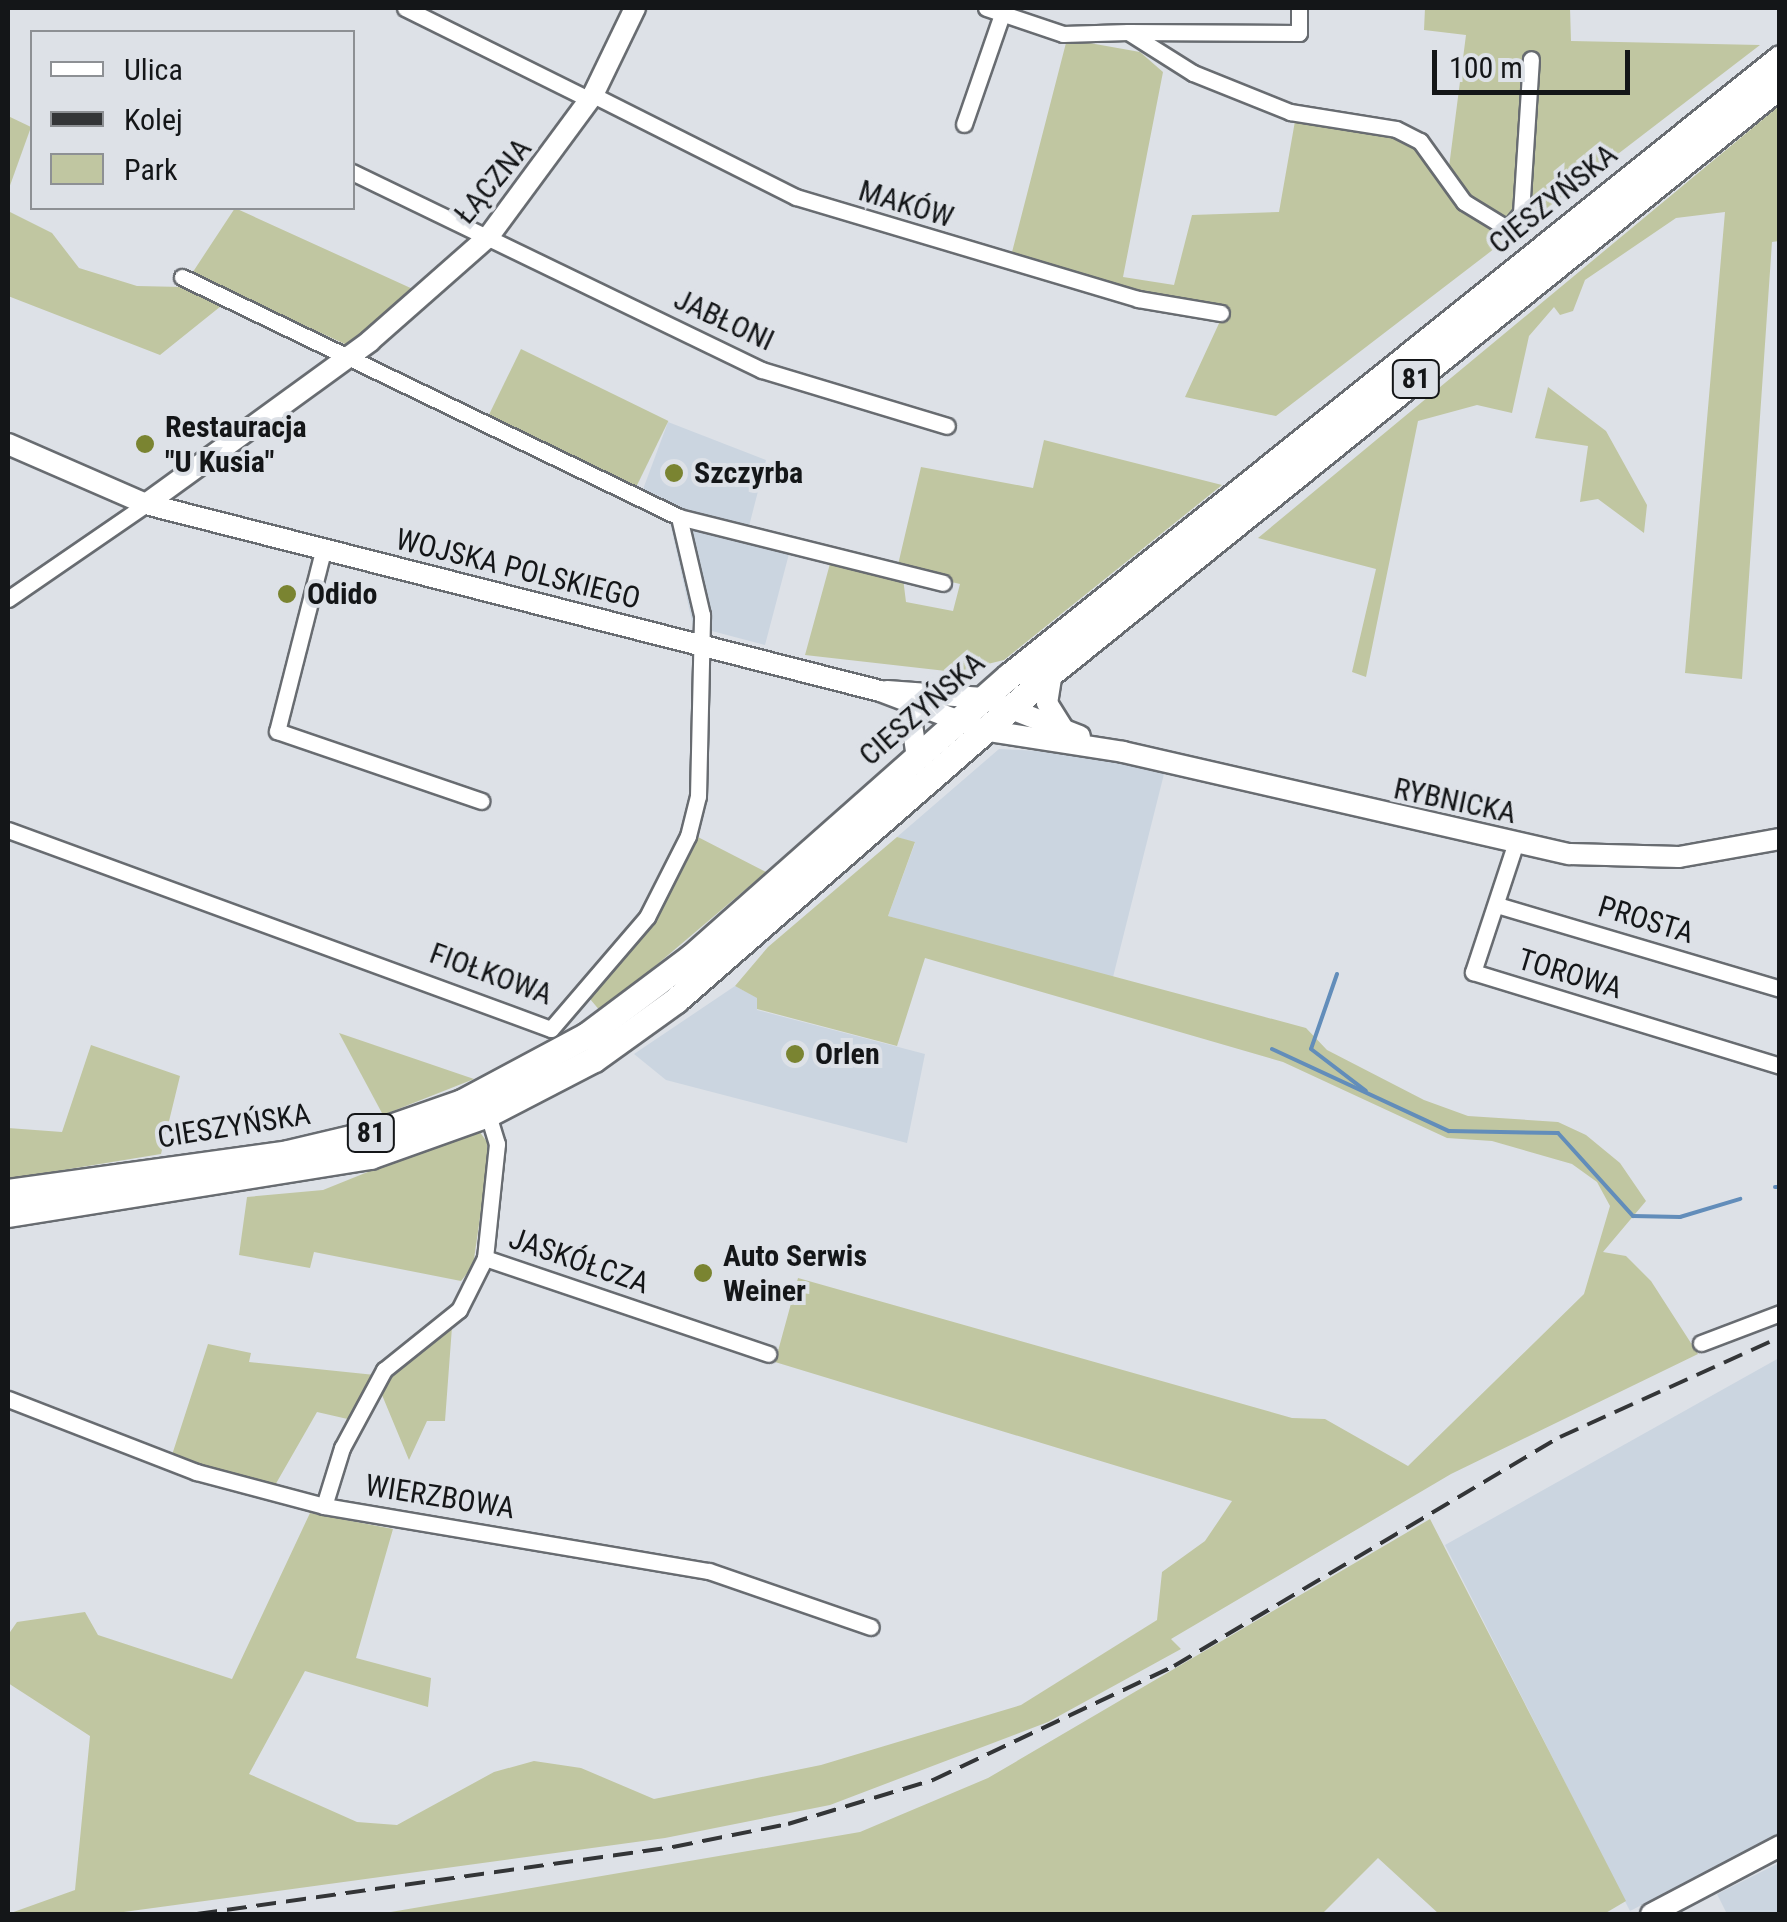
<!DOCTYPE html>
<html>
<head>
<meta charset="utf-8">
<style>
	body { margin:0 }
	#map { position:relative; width:1787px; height:1922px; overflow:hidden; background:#dde1e7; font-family:"Roboto Condensed",sans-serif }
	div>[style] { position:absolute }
	.built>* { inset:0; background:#cbd5e0 }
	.green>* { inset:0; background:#c0c6a1; transform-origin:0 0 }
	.stream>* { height:4px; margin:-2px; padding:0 2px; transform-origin:2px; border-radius:2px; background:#628dba }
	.roads { filter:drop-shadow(2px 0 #686c71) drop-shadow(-2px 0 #686c71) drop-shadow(0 2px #686c71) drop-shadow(0 -2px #686c71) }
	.minor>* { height:15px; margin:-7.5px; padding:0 7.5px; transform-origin:7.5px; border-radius:7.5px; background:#fff }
	.tertiary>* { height:20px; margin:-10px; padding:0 10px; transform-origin:10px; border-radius:10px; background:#fff }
	.primary>* { height:25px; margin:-12.5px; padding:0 12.5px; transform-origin:12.5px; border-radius:12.5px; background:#fff }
	.rail>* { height:4px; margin-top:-2px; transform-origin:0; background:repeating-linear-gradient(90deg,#333537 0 20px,transparent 0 30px) }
	.dots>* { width:28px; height:28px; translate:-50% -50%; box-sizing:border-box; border:5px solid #dde1e7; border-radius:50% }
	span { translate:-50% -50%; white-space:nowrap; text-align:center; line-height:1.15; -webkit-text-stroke:8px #dde1e7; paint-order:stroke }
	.shield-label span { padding:2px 8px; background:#dde1e7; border:2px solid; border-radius:8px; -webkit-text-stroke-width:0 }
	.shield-label { font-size:28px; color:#141618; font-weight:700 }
	.street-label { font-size:30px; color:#141618 }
	.poi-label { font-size:30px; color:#141618; font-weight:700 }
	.left { translate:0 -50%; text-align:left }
	.frame { position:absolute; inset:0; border:10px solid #141618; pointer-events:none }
	.legend { position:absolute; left:30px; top:30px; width:325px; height:180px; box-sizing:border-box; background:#dde1e7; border:2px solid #8d9094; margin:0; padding:12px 18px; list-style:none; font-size:30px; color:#141618 }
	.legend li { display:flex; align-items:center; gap:20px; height:50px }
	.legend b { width:50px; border:2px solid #8d9094 }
	.scale { position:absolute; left:1432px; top:50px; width:198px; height:45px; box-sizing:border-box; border:5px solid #141618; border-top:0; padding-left:12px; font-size:30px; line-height:35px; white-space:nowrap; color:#141618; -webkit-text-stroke:8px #dde1e7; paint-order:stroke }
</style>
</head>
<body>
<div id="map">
	<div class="built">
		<i style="clip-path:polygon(668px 422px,766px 460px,746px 538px,790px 550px,765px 645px,693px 626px,669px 518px,642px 492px)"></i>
		<i style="clip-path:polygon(999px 749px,1077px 753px,1165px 770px,1112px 981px,888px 916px,915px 843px,897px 837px)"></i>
		<i style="clip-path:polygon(735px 986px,758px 998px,757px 1010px,925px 1054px,907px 1143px,666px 1080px,634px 1054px)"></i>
		<i style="clip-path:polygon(1779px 1358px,1779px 1834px,1630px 1911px,1445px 1545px)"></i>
		<i style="clip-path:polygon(1779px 1863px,1779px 1914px,1727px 1914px,1717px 1894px)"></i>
	</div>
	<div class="green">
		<i style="clip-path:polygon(1425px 8px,1570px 8px,1571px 41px,1760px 45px,1276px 416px,1185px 397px,1221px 319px,1043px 281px,1051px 265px,1011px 256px,1067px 39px,1140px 52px,1163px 72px,1123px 277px,1174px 285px,1192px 215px,1279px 212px,1295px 121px,1398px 134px,1449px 167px,1466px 35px,1424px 30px)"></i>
		<i style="clip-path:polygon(1779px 106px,1779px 241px,1772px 242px,1742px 679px,1685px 673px,1725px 212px,1676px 218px,1585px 280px,1573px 311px,1560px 315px,1554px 307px,1529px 336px,1512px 413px,1477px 405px,1418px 421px,1366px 677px,1352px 672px,1376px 569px,1258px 538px)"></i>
		<i style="clip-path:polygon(8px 116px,31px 127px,8px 191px)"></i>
		<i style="clip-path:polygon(235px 208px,415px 290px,347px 345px,236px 294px,160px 355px,8px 296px,8px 211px,52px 233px,79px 268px,137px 286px,183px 287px)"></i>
		<i style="left:521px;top:349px;width:164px;height:75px;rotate:26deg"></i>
		<i style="clip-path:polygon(1548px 387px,1606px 431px,1647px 505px,1644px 533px,1598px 499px,1580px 502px,1588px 446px,1535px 438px)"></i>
		<i style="clip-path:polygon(1044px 440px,1222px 485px,1004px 660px,955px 672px,805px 655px,831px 560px,903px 578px,906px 602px,953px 611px,960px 584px,897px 569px,921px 467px,1033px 488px)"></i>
		<i style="clip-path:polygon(694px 835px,766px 872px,601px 1012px,590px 999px,670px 890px)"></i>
		<i style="clip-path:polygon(897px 837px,915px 842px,888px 916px,1306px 1028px,1327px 1050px,1424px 1100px,1468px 1116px,1558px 1122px,1586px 1135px,1620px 1163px,1646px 1201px,1603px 1252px,1626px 1256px,1651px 1281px,1698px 1354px,1451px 1474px,1171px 1639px,1181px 1649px,1048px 1722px,830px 1805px,665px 1838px,109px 1914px,8px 1914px,75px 1890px,90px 1736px,8px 1683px,8px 1635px,17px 1622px,85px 1612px,98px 1635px,232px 1679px,310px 1513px,393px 1529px,356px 1658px,431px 1678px,428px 1707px,305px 1671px,249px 1774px,357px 1822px,397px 1825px,494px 1772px,534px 1761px,581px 1768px,654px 1799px,821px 1765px,1021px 1705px,1157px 1620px,1162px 1572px,1205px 1541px,1232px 1501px,775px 1362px,798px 1278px,1292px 1418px,1325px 1419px,1408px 1466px,1584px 1294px,1610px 1206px,1597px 1182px,1572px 1164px,1492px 1141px,1447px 1138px,1283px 1062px,925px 958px,897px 1046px,757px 1009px,757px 998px,735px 986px,768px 947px)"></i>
		<i style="clip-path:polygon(339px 1033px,474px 1079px,383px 1115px)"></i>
		<i style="clip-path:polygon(91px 1045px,180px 1076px,161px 1154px,8px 1179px,8px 1128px,62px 1132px)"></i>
		<i style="clip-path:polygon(477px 1128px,487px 1142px,487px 1169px,473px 1266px,461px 1281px,314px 1252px,310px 1268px,239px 1255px,247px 1197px,323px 1190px)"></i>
		<i style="clip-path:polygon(452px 1327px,445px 1421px,427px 1421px,409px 1460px,382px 1395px,392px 1377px)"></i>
		<i style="clip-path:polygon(208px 1344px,251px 1353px,249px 1362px,375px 1375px,352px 1420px,317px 1412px,274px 1487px,171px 1458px)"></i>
		<i style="clip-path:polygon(1430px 1519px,1626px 1901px,1604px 1914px,1439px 1914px,1378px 1858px,1322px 1914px,379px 1914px,860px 1832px,988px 1778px)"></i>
	</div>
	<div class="stream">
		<i style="left:1337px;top:974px;width:79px;rotate:109.1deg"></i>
		<i style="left:1311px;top:1049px;width:69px;rotate:37.4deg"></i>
		<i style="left:1272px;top:1049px;width:195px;rotate:24.9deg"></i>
		<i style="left:1449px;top:1131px;width:109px;rotate:1.1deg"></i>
		<i style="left:1558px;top:1133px;width:112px;rotate:47.9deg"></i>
		<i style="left:1633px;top:1216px;width:47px;rotate:1.2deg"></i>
		<i style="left:1680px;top:1217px;width:63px;rotate:-16.7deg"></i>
		<i style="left:1775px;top:1187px;width:5px"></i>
	</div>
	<div class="roads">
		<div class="minor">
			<i style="left:405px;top:8px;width:207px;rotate:26.4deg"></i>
			<i style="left:986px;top:8px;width:81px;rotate:18.7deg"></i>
			<i style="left:1063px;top:34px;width:65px;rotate:-1.8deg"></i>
			<i style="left:1128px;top:32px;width:77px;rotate:32.2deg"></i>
			<i style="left:1193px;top:73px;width:105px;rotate:21.9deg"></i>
			<i style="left:1290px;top:112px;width:107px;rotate:9.1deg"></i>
			<i style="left:1396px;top:129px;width:27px;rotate:27deg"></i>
			<i style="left:1420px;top:141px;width:75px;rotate:54.2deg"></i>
			<i style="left:1464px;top:202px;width:52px;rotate:31.5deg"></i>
			<i style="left:1508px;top:229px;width:21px;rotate:-51deg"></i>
			<i style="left:1521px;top:213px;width:154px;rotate:-86.3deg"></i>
			<i style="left:1128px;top:32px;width:171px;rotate:0.3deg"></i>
			<i style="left:1299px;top:33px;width:25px;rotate:-90deg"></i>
			<i style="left:593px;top:95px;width:227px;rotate:26.7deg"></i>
			<i style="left:796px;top:197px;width:357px;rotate:16.6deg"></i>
			<i style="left:1138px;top:299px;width:84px;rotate:9.6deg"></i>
			<i style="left:964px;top:124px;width:116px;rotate:-70.9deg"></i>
			<i style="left:352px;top:172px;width:455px;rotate:25.8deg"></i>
			<i style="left:762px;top:370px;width:193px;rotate:16.8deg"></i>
			<i style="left:679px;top:517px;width:272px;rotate:14deg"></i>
			<i style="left:323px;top:551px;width:186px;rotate:104.3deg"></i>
			<i style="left:277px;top:731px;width:216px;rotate:18.9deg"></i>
			<i style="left:8px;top:599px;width:168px;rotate:-34.5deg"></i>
			<i style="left:8px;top:830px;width:578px;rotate:20.13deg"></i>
			<i style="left:551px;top:1029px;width:148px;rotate:-49.4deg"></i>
			<i style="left:647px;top:917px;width:91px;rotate:-63.2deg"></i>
			<i style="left:688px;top:836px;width:41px;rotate:-76deg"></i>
			<i style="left:698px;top:796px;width:181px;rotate:-88.7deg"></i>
			<i style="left:702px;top:615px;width:101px;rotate:-103.2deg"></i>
			<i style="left:679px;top:517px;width:552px;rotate:-154.22deg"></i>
			<i style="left:1515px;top:845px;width:134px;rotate:108.3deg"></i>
			<i style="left:1473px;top:972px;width:321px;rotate:17deg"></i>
			<i style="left:1497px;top:905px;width:295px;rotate:16.5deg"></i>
			<i style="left:485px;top:1258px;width:299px;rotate:18.7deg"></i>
			<i style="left:1701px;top:1343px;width:85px;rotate:-20.8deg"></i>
			<i style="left:8px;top:1399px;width:202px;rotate:21.2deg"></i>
			<i style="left:196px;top:1472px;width:132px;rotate:14.9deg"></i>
			<i style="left:324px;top:1506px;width:390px;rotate:9.6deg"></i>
			<i style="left:709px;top:1571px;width:171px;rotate:19.1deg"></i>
			<i style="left:324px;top:1506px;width:61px;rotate:-72.8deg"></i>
			<i style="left:342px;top:1448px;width:89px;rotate:-61.7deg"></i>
			<i style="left:384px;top:1370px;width:96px;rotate:-38.7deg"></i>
			<i style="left:459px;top:1310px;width:58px;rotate:-63.4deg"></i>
			<i style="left:485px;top:1258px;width:115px;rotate:-84deg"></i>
			<i style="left:497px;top:1144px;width:31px;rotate:-107deg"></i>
		</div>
		<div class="tertiary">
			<i style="left:8px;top:444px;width:150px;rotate:23.5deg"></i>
			<i style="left:146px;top:504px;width:757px;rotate:14.29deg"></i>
			<i style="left:880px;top:691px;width:110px;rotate:20.7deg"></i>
			<i style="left:983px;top:730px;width:142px;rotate:8.9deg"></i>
			<i style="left:1123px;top:752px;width:458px;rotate:12.9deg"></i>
			<i style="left:1570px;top:854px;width:109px;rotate:1.6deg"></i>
			<i style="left:1679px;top:857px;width:103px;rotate:-10.1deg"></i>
			<i style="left:146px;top:504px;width:277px;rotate:-36deg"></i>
			<i style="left:370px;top:341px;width:159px;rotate:-41.4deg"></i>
			<i style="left:489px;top:236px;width:175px;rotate:-53.6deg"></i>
			<i style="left:593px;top:95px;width:97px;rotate:-64.2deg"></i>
			<i style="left:1052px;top:672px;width:31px;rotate:99deg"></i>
			<i style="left:1047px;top:703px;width:32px;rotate:58deg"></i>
			<i style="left:887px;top:691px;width:96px;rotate:4.2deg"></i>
			<i style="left:983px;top:698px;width:104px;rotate:21.4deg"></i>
			<i style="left:909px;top:705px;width:53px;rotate:81.3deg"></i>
			<i style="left:1651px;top:1914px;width:146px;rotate:-27.8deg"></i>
		</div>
		<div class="primary">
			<i style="left:8px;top:1192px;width:283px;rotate:-7.9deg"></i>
			<i style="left:288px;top:1153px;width:90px;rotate:-13.4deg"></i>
			<i style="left:376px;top:1132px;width:91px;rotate:-19.2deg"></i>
			<i style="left:462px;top:1102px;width:142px;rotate:-28.2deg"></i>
			<i style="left:587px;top:1035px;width:130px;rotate:-36.9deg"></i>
			<i style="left:691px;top:957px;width:424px;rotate:-41.5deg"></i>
			<i style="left:1009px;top:676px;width:988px;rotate:-38.71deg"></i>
			<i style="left:8px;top:1214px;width:367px;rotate:-9.1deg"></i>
			<i style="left:370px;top:1156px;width:125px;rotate:-19.6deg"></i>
			<i style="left:488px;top:1114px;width:119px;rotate:-27.4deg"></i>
			<i style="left:594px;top:1059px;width:101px;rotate:-35.7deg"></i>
			<i style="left:676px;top:1000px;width:499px;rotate:-41.1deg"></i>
			<i style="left:1052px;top:672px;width:935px;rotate:-38.88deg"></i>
		</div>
	</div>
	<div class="rail">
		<i style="left:197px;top:1914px;width:481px;rotate:-8deg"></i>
		<i style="left:673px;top:1847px;width:117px;rotate:-11.3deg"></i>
		<i style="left:788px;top:1824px;width:152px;rotate:-16.9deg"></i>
		<i style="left:933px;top:1780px;width:267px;rotate:-25.3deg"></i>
		<i style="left:1174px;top:1666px;width:449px;rotate:-30.7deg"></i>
		<i style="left:1560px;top:1437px;width:242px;rotate:-24.4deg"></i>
	</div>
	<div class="dots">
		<i style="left:145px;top:444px;background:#7a8431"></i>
		<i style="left:674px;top:473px;background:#7a8431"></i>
		<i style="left:287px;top:594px;background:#7a8431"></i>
		<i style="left:795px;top:1054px;background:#7a8431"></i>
		<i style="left:703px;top:1273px;background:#7a8431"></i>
	</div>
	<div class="shield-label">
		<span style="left:1416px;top:379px">81</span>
		<span style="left:371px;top:1133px">81</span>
	</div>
	<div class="street-label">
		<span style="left:493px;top:181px;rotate:-50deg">ŁĄCZNA</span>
		<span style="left:1553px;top:199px;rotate:-39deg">CIESZYŃSKA</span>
		<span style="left:906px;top:204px;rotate:17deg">MAKÓW</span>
		<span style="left:724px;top:320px;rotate:25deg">JABŁONI</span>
		<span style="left:518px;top:569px;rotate:14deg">WOJSKA POLSKIEGO</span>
		<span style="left:922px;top:709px;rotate:-41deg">CIESZYŃSKA</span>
		<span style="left:1455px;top:801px;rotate:12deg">RYBNICKA</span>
		<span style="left:1646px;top:920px;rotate:17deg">PROSTA</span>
		<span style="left:491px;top:974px;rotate:20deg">FIOŁKOWA</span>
		<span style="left:1570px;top:974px;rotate:17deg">TOROWA</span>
		<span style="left:234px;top:1126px;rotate:-9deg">CIESZYŃSKA</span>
		<span style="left:579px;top:1261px;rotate:19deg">JASKÓŁCZA</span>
		<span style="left:440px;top:1497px;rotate:9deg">WIERZBOWA</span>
	</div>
	<div class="poi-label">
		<span class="left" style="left:165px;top:444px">Restauracja<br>"U Kusia"</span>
		<span class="left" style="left:694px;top:473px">Szczyrba</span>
		<span class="left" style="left:307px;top:594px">Odido</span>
		<span class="left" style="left:815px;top:1054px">Orlen</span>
		<span class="left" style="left:723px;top:1273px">Auto Serwis<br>Weiner</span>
	</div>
	<div class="frame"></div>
	<ul class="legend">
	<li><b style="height:12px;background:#fff"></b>Ulica</li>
	<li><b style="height:12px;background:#333537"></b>Kolej</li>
	<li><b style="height:28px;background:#c0c6a1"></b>Park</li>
	</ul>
	<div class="scale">100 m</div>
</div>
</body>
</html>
